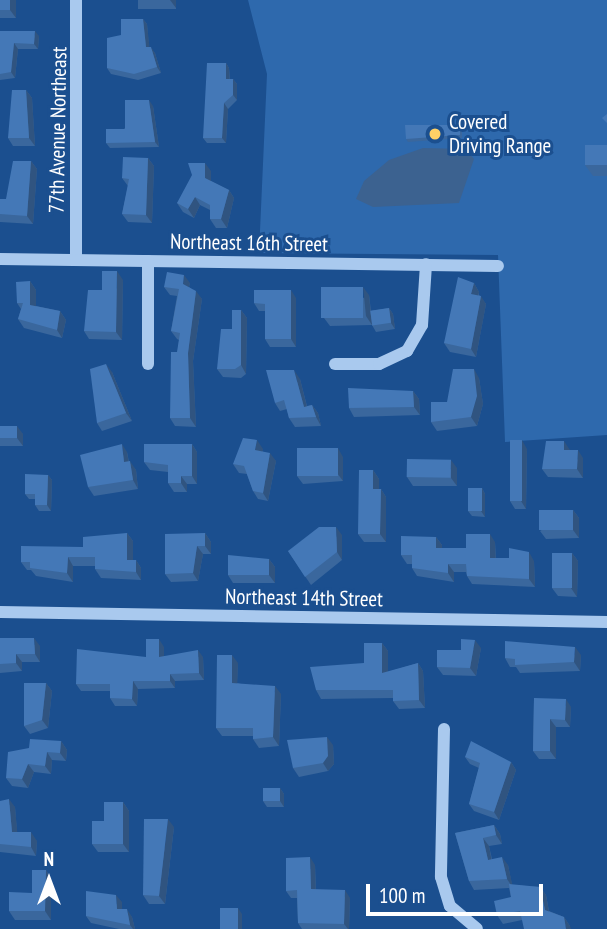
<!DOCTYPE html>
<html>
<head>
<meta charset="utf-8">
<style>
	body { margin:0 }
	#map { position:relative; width:607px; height:929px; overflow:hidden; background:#1b4f8f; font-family:"PT Sans Narrow",sans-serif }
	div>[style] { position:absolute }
	.green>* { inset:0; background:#2e69ad }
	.water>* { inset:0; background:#3c6290 }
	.minor>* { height:12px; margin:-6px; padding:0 6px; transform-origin:6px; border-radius:6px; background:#a9c9ee }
	.wall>* { inset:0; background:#3a679d; transform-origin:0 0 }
	.shaded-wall>* { inset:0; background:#305480 }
	.building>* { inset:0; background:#4478b7; transform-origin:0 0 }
	.dots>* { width:19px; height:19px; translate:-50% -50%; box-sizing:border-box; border:4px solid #1b4f8f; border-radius:50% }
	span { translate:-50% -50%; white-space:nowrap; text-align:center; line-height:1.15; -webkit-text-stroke:6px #1b4f8f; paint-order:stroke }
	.poi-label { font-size:21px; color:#fff }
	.left { translate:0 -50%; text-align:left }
	.street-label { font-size:21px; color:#fff }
	.north { position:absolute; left:14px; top:845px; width:70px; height:70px; -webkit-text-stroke:5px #1b4f8f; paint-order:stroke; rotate:0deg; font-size:19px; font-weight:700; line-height:28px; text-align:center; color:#fff }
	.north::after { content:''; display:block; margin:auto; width:24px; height:32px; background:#fff; clip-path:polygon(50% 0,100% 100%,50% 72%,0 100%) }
	.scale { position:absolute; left:366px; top:884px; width:177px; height:32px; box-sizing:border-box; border:4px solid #fff; border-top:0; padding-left:9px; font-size:21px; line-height:24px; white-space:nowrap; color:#fff; -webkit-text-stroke:5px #1b4f8f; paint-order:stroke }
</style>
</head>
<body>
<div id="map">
	<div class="green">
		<i style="clip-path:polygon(248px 0,607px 0,607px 435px,505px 442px,498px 255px,259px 253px,267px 74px)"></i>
	</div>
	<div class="water">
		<i style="clip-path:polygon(466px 149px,474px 159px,459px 203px,373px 207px,356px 199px,364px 181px,389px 160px,423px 148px)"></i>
	</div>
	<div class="minor">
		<i style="left:76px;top:0;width:260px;rotate:90deg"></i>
		<i style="left:0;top:259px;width:498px;rotate:0.8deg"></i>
		<i style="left:148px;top:261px;width:103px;rotate:90deg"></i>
		<i style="left:335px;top:364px;width:44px"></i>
		<i style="left:379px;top:364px;width:31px;rotate:-25deg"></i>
		<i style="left:407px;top:351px;width:30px;rotate:-60deg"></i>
		<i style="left:422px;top:325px;width:61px;rotate:-86.2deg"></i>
		<i style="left:0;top:612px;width:607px;rotate:0.94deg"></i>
		<i style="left:444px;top:729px;width:148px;rotate:91.2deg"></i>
		<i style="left:441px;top:877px;width:30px;rotate:73deg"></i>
		<i style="left:450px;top:906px;width:35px;rotate:40deg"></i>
	</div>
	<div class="wall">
		<i style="left:0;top:0;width:16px;height:18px"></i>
		<i style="left:138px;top:0;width:38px;height:9px"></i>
		<i style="clip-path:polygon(143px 19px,147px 24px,149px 47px,155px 53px,161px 73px,138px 80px,111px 74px,107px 68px,121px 35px)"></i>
		<i style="clip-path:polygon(0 31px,39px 36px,38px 49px,18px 49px,15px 78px,0 80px)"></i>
		<i style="clip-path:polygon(226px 63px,229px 68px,230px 79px,233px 79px,237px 84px,237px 100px,228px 109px,226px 143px,207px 143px,203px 138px)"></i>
		<i style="clip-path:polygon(26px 90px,32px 98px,35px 146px,13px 146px,8px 138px)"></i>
		<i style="clip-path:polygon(153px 106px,159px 147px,110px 148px,106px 143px)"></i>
		<i style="clip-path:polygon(460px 125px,462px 127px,462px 138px,408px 142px,406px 139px)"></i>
		<i style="clip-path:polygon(607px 145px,607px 176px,593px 176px,585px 165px)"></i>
		<i style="clip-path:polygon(148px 158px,154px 166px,152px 223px,128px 222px,122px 214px,128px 186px,122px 178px)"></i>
		<i style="clip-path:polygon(31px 161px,37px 169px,33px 224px,0 222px,0 199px,6px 199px)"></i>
		<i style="clip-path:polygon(211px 171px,211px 181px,229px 190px,234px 198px,227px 228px,216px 228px,210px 219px,210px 210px,200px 205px,194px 218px,183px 212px,177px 203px)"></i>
		<i style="clip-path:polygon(123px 280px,122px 340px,89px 339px,84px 331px)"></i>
		<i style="clip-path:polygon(30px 281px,36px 290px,36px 306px,60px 311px,66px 320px,62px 338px,24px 328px,18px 319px,21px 309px,17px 303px)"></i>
		<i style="clip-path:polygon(190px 283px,189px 287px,202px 299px,193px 361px,196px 427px,175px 426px,170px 418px,179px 340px,177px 339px,171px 331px,177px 296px,170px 295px,164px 287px)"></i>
		<i style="clip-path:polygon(474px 283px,479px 292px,479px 295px,486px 304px,476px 357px,450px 352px,444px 343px)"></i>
		<i style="clip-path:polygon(369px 295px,371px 311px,389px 308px,393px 314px,395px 329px,376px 332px,372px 325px,330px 326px,324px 318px)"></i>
		<i style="clip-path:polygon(296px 298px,296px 347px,270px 347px,265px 339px,265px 311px,259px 311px,254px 303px)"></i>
		<i style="clip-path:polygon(241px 310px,247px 318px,246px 374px,241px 378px,223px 377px,217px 369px)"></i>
		<i style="clip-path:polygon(112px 372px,132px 421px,102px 431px,97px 423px)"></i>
		<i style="clip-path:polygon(479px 378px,483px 404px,477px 426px,437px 431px,431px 422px,447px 402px)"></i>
		<i style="clip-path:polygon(300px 379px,307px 406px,312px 405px,318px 413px,321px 426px,295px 427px,289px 418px,287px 409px,280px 411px,275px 403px)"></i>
		<i style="clip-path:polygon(413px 391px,419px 399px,420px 415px,354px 417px,349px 408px)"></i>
		<i style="clip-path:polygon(0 426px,23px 434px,23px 446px,0 446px)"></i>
		<i style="clip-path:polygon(192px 444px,197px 452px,197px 484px,187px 484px,187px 492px,174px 492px,168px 483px,168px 472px,150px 470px,144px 462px)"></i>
		<i style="clip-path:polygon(263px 449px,262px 451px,276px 461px,268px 501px,258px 499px,253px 491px,247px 474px,239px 473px,233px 464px)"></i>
		<i style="clip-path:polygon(527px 449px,526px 509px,515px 509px,510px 501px)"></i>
		<i style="clip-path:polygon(127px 452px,129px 462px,136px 470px,138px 489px,94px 496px,88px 487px)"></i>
		<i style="clip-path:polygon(343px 457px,343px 481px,303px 484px,297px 476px)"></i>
		<i style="clip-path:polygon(583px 458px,583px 478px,548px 477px,542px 469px)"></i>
		<i style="clip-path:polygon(457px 468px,457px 486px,413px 486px,407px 477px)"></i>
		<i style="clip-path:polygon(373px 470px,379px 479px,379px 489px,381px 489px,386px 497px,386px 542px,364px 542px,358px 534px)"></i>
		<i style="clip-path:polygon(48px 475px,52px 480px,51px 511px,39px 511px,35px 505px,35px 499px,29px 499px,25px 494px)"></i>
		<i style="clip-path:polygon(482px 488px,485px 494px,485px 517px,472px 516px,468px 511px)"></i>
		<i style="clip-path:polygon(573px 510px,579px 518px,579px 538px,546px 539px,540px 531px)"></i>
		<i style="clip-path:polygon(127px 533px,133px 541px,133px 560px,136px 560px,141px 568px,141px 580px,101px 578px,95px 569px,95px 566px,73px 566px,73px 582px,36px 576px,31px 570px,27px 570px,21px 562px,83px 547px)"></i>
		<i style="clip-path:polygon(205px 533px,211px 542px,211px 554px,203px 554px,198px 581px,171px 582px,165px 574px)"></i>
		<i style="clip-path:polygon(342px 535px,342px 560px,311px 585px,288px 551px)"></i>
		<i style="clip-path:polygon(436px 537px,442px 545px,442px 548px,466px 548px,495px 542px,496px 558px,534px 561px,535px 587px,472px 584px,467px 576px,466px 572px,454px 572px,454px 582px,417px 576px,412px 568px,412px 564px,407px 564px,401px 555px)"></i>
		<i style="clip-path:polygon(572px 553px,578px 561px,577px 597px,558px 596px,552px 588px)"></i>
		<i style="clip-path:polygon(269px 559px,275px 567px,275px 583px,233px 583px,228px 575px)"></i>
		<i style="clip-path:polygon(0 638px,40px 646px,40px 662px,22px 662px,22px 671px,0 673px)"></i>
		<i style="clip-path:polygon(382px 643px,388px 651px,388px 672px,418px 663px,423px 671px,425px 708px,399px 709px,393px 701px,393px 698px,321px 699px,316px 690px,364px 663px)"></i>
		<i style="clip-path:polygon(164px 647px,164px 656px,203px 657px,204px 680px,175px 681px,175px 688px,138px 689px,137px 706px,115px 706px,110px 698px,110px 691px,81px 691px,76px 684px,146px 657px)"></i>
		<i style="clip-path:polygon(481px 648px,476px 676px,443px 675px,437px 667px,461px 650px)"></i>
		<i style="clip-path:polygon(581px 655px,580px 671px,520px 673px,516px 667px,510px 667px,505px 658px)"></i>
		<i style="clip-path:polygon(238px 663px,237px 683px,281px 694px,279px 746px,259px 748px,253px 739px,253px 736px,222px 736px,216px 728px)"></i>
		<i style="clip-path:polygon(46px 683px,52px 691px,48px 728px,30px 734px,24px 726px)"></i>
		<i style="clip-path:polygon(534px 698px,571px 707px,570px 727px,556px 727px,556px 759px,539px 759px,533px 751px)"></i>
		<i style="clip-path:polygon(61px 741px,67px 750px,66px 761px,52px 760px,51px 774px,34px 772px,28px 788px,12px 786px,6px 778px,29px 748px)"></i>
		<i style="clip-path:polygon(333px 745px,334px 764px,328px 771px,299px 777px,293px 768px)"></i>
		<i style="clip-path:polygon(465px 757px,511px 762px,516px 770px,499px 820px,474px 811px,469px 804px,479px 768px,470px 764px)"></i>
		<i style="clip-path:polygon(280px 788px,284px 794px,284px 807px,267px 807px,263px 801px)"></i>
		<i style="clip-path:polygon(0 801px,15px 807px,17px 832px,37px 841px,36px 856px,0 852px)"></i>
		<i style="clip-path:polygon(123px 802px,129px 811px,129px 852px,98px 852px,92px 844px,104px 821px)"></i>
		<i style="clip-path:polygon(494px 825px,500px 834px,502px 844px,489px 846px,492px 859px,508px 865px,512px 885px,540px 887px,546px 895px,549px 911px,564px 917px,570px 926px,522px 920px,503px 924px,497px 915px,511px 897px,509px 888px,474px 890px,469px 881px,455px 833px)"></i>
		<i style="clip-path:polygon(174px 827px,165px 904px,149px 904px,143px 895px)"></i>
		<i style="clip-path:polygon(315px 865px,316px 890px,350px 898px,349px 929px,302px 929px,298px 923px,297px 898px,291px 898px,286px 891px)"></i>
		<i style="clip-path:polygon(46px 870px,51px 879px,51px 920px,15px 920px,9px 911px,32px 893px)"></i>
		<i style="clip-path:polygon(122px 902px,122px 909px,132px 917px,135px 929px,119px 929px,91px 923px,86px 916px)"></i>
	</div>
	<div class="shaded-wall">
		<i style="clip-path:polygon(10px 0,16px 0,16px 18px,10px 10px)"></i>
		<i style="clip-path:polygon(170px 0,176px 0,176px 8px)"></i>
		<i style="clip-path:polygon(143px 19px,147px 24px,150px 52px,146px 47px)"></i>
		<i style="clip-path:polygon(35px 31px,39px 36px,38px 49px,34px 44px)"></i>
		<i style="clip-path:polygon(14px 43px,18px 49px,15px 78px,11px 72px)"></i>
		<i style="clip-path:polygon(151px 47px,155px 53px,161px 73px,157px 67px)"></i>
		<i style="clip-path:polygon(226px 63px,229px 68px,230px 84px,226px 79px)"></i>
		<i style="clip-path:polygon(233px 79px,237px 84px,237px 100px,233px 95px)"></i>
		<i style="clip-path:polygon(26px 90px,32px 98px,35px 146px,29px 138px)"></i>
		<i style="clip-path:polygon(149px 100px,153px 106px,159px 147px,155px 142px)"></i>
		<i style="clip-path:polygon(224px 103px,228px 109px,226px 143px,222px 138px)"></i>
		<i style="clip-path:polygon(148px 158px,154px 166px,152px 223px,146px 215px)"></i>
		<i style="clip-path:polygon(31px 161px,37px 169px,33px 224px,27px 216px)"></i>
		<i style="clip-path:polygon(205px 163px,211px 171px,211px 186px,205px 178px)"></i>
		<i style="clip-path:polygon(229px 190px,234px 198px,227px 228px,221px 219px)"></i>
		<i style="clip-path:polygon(195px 197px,200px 205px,194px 218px,188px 209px)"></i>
		<i style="clip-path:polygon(117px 271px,123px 280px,122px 340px,116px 332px)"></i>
		<i style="clip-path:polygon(184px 275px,190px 283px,188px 292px,183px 284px)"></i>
		<i style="clip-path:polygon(30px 281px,36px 290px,36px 313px,30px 305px)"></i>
		<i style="clip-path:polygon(474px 283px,479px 292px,477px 302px,471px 294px)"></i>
		<i style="clip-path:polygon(363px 287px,369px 295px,372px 325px,366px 316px)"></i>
		<i style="clip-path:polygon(291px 290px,296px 298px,296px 347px,291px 339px)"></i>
		<i style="clip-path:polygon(196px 291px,202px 299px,193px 361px,196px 427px,190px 418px,188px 353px)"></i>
		<i style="clip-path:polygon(481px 296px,486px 304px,476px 357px,471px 349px)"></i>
		<i style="clip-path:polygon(389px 308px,393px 314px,395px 329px,391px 323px)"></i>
		<i style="clip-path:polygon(241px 310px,247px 318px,246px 374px,241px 365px)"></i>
		<i style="clip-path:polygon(60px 311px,66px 320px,62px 338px,57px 330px)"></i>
		<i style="clip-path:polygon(106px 364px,112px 372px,132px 421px,126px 413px)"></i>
		<i style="clip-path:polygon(474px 369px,479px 378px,483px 404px,477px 426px,471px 417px)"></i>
		<i style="clip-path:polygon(294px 370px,300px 379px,309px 415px,304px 407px)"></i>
		<i style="clip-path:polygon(413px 391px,419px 399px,420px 415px,414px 407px)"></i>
		<i style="clip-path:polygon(312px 405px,318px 413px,321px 426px,316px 417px)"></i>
		<i style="clip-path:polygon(17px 426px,23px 434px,23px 446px,17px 438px)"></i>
		<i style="clip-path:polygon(257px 440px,263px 449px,261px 458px,255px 450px)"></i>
		<i style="clip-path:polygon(522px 440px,527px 449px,526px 509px,521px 501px)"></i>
		<i style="clip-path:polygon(564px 441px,570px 450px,564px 450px)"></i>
		<i style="clip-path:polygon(122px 444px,127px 452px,130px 470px,124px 462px)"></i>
		<i style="clip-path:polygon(192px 444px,197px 452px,197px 484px,192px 476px)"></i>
		<i style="clip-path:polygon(338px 448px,343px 457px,343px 481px,337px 473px)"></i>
		<i style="clip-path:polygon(578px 450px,583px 458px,583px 478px,577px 469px)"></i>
		<i style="clip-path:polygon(270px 453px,276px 461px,268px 501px,263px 493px)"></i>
		<i style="clip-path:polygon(451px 460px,457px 468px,457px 486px,451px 478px)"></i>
		<i style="clip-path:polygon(130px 461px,136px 470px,138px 489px,133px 480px)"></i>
		<i style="clip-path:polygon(373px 470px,379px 479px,379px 497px,373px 489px)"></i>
		<i style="clip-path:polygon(48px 475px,52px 480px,51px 511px,47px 505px)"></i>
		<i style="clip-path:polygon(181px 476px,187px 484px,187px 492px,181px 483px)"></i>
		<i style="clip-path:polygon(482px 488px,485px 494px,485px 517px,481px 511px)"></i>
		<i style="clip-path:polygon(381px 489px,386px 497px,386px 542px,380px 534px)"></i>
		<i style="clip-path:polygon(573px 510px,579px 518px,579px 538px,573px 530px)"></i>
		<i style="clip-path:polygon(336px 527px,342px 535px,342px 560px,337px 552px)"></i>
		<i style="clip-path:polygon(127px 533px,133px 541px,133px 568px,127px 560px)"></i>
		<i style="clip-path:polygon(205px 533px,211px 542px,211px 554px,205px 546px)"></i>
		<i style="clip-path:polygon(490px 534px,495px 542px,496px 566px,490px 558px)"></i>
		<i style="clip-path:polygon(436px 537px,442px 545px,442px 556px,436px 548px)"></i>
		<i style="clip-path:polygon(197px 546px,203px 554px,198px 581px,193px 573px)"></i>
		<i style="clip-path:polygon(529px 552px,534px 561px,535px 587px,529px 579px)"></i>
		<i style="clip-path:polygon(572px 553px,578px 561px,577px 597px,571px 588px)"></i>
		<i style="clip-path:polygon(68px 557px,73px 566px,73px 582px,67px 573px)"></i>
		<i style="clip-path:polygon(269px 559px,275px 567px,275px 583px,269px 575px)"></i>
		<i style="clip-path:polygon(136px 560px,141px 568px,141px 580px,136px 572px)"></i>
		<i style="clip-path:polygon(448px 564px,454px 572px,454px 582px,448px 573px)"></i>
		<i style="clip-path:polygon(34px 638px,40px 646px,40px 662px,35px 654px)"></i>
		<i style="clip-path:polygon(159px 639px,164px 647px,164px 664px,159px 657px)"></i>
		<i style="clip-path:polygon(475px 640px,481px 648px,476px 676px,470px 668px)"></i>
		<i style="clip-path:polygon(382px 643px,388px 651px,388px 682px,382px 673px)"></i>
		<i style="clip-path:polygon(575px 647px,581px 655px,580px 671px,574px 662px)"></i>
		<i style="clip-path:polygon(198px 650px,203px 657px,204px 680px,199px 673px)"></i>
		<i style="clip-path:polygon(16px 654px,22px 662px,22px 671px,16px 663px)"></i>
		<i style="clip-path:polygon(232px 655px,238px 663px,237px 691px,232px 683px)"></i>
		<i style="clip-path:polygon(418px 663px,423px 671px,425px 708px,419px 700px)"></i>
		<i style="clip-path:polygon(170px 674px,175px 681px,175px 688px,170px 681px)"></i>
		<i style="clip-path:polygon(133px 681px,138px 689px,137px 706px,132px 699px)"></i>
		<i style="clip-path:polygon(46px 683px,52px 691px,48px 728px,42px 720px)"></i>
		<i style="clip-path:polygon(275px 686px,281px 694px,279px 746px,273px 737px)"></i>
		<i style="clip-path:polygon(566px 699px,571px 707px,570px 727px,565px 720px)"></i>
		<i style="clip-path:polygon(550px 719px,556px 727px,556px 759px,550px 751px)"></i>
		<i style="clip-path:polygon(327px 737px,333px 745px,334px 764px,328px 771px,323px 763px)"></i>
		<i style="clip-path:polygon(61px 741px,67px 750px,66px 761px,60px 753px)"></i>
		<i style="clip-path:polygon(47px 752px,52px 760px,51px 774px,45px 766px)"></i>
		<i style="clip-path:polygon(511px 762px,516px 770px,499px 820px,494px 812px)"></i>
		<i style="clip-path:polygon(28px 764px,34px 772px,28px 788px,22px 779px)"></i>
		<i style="clip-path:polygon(280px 788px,284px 794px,284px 807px,280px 801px)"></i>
		<i style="clip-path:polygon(9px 799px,15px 807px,18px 840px,12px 832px)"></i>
		<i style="clip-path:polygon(123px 802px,129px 811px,129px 852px,123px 844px)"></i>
		<i style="clip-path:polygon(168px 819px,174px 827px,165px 904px,159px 896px)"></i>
		<i style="clip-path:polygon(494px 825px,500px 834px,502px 844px,496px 835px)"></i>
		<i style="clip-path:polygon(31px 832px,37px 841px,36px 856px,31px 847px)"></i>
		<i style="clip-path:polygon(483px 838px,489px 846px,493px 868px,488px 860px)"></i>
		<i style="clip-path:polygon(310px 857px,315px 865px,316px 897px,311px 889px)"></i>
		<i style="clip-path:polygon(502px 857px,508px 865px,513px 888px,507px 879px)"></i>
		<i style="clip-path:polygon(46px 870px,51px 879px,51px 920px,45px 911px)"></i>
		<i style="clip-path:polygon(540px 887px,546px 895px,550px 918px,545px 910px)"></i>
		<i style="clip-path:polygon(345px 890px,350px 898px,349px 929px,348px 929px,344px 924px)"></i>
		<i style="clip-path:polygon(116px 895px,122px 902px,122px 916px,117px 909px)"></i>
		<i style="clip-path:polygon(238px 908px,242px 914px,242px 929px,238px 929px)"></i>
		<i style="clip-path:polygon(127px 909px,132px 917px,135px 929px,133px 929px,130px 925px)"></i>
		<i style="clip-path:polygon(564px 917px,570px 926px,571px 929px,566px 929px)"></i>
	</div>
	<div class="building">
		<i style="left:0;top:0;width:10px;height:10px"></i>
		<i style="clip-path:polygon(121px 19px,143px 19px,146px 47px,151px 47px,157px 67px,134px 74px,107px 68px,107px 38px,121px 35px)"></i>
		<i style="clip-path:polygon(0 31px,35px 31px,34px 44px,14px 43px,11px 72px,0 74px)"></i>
		<i style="clip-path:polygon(207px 63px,226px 63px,226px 79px,233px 79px,233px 95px,224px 103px,222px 138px,203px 138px)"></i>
		<i style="clip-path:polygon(12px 90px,26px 90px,29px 138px,8px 138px)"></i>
		<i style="clip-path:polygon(125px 100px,149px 100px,155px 142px,106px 143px,106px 129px,125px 129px)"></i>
		<i style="clip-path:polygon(607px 114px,607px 123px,602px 118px)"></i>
		<i style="clip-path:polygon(405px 125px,460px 125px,460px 135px,406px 139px)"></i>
		<i style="left:585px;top:145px;width:22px;height:20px"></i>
		<i style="clip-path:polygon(123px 157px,148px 158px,146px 215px,122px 214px,129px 179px,122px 178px)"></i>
		<i style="clip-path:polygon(13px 161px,31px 161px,27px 216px,0 214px,0 199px,6px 199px)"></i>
		<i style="clip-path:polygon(188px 163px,205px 163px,205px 178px,229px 190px,221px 219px,210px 219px,210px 205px,195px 197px,188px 209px,177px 203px,192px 175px)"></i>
		<i style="clip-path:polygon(102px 271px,117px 271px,116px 332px,84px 331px,88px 290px,102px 290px)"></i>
		<i style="clip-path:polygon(167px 272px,184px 275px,183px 284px,196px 291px,188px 353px,190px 418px,170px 418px,171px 352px,177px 352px,180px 333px,171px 331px,179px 289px,164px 287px)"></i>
		<i style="clip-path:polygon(458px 277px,474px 283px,471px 294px,481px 296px,471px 349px,444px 343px)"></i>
		<i style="clip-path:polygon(30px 281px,30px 305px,60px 311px,57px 330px,18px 319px,23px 303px,17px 303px,16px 282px)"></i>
		<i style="left:321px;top:287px;width:42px;height:31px"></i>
		<i style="clip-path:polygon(254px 290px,291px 290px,291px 339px,265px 339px,265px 304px,254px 303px)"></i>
		<i style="left:389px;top:308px;width:15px;height:19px;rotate:82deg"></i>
		<i style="clip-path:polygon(232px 310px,241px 310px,241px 365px,235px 369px,217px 369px,221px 329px,232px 329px)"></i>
		<i style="clip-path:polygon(106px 364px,126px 413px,97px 423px,90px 369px)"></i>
		<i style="clip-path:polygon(453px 369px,474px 369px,477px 396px,471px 417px,431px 422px,431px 402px,447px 402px)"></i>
		<i style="clip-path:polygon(266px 370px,294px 370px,304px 407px,312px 405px,316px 417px,289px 418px,284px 400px,275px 403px)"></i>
		<i style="clip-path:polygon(348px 388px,413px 391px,414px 407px,349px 408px)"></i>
		<i style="left:0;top:426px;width:17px;height:12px"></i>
		<i style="clip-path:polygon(243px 438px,257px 440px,255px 450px,270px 453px,263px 493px,253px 491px,244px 466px,233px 464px)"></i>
		<i style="left:510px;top:440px;width:12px;height:61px"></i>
		<i style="clip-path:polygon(546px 441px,564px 441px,564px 450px,578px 450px,577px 469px,542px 469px)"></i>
		<i style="clip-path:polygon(122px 444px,124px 462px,130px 461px,133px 480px,88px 487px,80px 455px)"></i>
		<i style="clip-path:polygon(144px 444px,192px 444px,192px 476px,181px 476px,181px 483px,168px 483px,168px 465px,144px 462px)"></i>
		<i style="left:297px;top:448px;width:41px;height:28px"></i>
		<i style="left:407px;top:459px;width:44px;height:18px;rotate:1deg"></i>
		<i style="clip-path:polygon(359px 470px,373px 470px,373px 489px,381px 489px,380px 534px,358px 534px)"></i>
		<i style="clip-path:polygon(25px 474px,48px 475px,47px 505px,35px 505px,35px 494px,25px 494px)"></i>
		<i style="left:468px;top:488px;width:14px;height:23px"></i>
		<i style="left:573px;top:510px;width:20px;height:34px;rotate:90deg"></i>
		<i style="clip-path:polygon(319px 527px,336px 527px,337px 552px,305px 577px,288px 551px)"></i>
		<i style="clip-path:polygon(127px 533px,127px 560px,136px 560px,136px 572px,95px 569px,95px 557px,68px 557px,67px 573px,30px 568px,30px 562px,21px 562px,21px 546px,83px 547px,83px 537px)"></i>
		<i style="clip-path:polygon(205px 533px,205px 546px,197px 546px,193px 573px,165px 574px,165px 534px)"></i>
		<i style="clip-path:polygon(466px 534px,490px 534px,490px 558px,509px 558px,509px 548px,529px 552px,529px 579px,467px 576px,466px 564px,448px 564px,448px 573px,412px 568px,412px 555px,401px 555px,401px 536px,436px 537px,436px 548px,466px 548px)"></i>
		<i style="left:552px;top:553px;width:20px;height:35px"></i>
		<i style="clip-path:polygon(228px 555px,269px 559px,269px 575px,228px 575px)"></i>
		<i style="clip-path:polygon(0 638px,34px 638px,35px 654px,16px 654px,16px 663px,0 664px)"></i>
		<i style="clip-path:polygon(146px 639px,159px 639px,159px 657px,198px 650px,199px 673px,170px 674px,170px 681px,133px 681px,132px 699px,110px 698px,110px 684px,76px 684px,77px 649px,146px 657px)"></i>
		<i style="clip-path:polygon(461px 639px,475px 640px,470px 668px,437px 667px,437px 650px,461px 650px)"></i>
		<i style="clip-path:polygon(505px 641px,575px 647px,574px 662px,515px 665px,515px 659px,505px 658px)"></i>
		<i style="clip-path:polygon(364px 643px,382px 643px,382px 673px,418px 663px,419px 700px,393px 701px,393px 690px,316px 690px,310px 667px,364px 663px)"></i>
		<i style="clip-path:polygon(217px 655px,232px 655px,232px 683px,275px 686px,273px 737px,253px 739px,253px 728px,216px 728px)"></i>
		<i style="clip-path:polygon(24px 683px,46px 683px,42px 720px,24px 726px)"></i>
		<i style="clip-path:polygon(534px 698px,566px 699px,565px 720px,550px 719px,550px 751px,533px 751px)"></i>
		<i style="clip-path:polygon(327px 737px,328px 756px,323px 763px,293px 768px,287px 740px)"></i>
		<i style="clip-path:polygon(30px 739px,61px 741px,60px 753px,47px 752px,45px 766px,28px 764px,22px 779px,6px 778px,8px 752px,29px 748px)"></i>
		<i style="clip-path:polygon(471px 741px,511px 762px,494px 812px,469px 804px,480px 763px,465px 757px)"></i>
		<i style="left:280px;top:788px;width:13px;height:17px;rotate:90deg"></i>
		<i style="clip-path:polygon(9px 799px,12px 832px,31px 832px,31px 847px,0 844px,0 801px)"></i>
		<i style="clip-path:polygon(104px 802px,123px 802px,123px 844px,92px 844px,92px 821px,104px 821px)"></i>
		<i style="clip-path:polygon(144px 819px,168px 819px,159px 896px,143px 895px)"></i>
		<i style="clip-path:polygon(494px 825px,496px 835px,483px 838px,488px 860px,502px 857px,507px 879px,469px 881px,455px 833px)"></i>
		<i style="clip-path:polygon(310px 857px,311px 889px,345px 890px,344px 924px,298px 923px,297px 890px,286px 891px,286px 858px)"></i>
		<i style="clip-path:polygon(32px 870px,46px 870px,45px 911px,9px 911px,9px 892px,32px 893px)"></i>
		<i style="clip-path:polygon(509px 884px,540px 887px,545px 910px,564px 917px,566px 929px,524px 929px,520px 911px,497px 915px,494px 901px,511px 897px)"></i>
		<i style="clip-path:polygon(86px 891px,116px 895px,117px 909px,127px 909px,130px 925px,86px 916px)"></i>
		<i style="left:238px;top:908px;width:21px;height:18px;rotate:90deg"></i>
	</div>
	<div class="dots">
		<i style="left:435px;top:134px;background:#ffd166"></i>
	</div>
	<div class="poi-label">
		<span class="left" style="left:449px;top:134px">Covered<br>Driving Range</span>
	</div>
	<div class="street-label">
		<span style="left:58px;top:130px;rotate:-89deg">77th Avenue Northeast</span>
		<span style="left:249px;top:243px;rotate:1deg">Northeast 16th Street</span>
		<span style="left:304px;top:598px;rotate:1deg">Northeast 14th Street</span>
	</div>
	<div class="north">N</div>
	<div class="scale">100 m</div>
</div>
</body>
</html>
